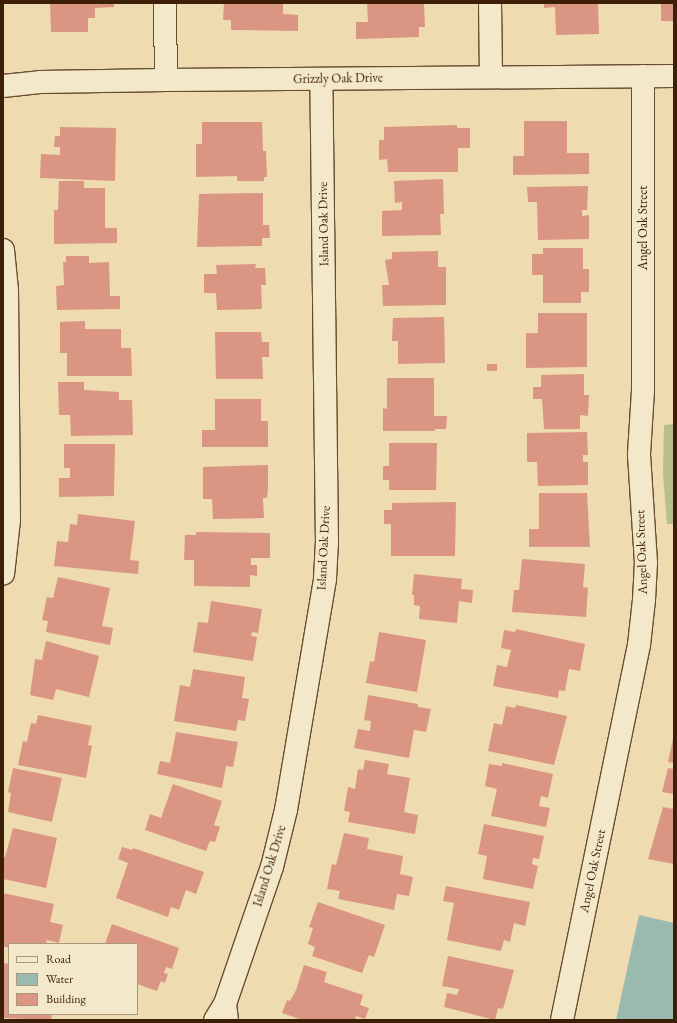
<!DOCTYPE html>
<html>
<head>
<meta charset="utf-8">
<style>
	body { margin:0 }
	#map { position:relative; width:677px; height:1023px; overflow:hidden; background:#eedbaf; font-family:"EB Garamond",serif }
	div>[style] { position:absolute }
	.green>* { inset:0; background:#b7c08c }
	.water>* { inset:0; background:#9abab0 }
	.building>* { inset:0; background:#db9683; transform-origin:0 0 }
	.roads { filter:drop-shadow(1px 0 #684e30) drop-shadow(-1px 0 #684e30) drop-shadow(0 1px #684e30) drop-shadow(0 -1px #684e30) }
	.minor>* { height:22px; margin:-11px; padding:0 11px; transform-origin:11px; border-radius:11px; background:#f4e8cb }
	span { translate:-50% -50%; white-space:nowrap; text-align:center; line-height:1.15; -webkit-text-stroke:3px #f4e8cb; paint-order:stroke }
	.street-label { font-size:13px; color:#3c1f06 }
	.frame { position:absolute; inset:0; border:4px solid #3c1f06; pointer-events:none }
	.legend { position:absolute; left:8px; top:943px; width:130px; height:72px; box-sizing:border-box; background:#f4e8cb; border:1px solid #aa987c; margin:0; padding:5px 7px; list-style:none; font-size:12px; color:#3c1f06 }
	.legend li { display:flex; align-items:center; gap:8px; height:20px }
	.legend b { width:20px; border:1px solid #aa987c }
</style>
</head>
<body>
<div id="map">
	<div class="green">
		<i style="clip-path:polygon(674px 424px,674px 524px,667px 524px,663px 474px,664px 425px)"></i>
	</div>
	<div class="water">
		<i style="clip-path:polygon(639px 915px,674px 923px,674px 1020px,616px 1020px)"></i>
	</div>
	<div class="building">
		<i style="clip-path:polygon(50px 3px,114px 3px,114px 7px,95px 8px,95px 18px,88px 18px,88px 32px,51px 32px)"></i>
		<i style="clip-path:polygon(224px 3px,283px 3px,283px 14px,298px 15px,298px 31px,231px 30px,231px 20px,223px 20px)"></i>
		<i style="clip-path:polygon(367px 3px,424px 3px,425px 27px,419px 27px,419px 37px,356px 39px,356px 22px,368px 22px)"></i>
		<i style="clip-path:polygon(544px 3px,598px 3px,599px 34px,556px 35px,555px 7px,544px 8px)"></i>
		<i style="left:661px;top:3px;width:13px;height:18px"></i>
		<i style="clip-path:polygon(524px 121px,567px 121px,567px 153px,589px 153px,589px 174px,513px 175px,513px 156px,524px 156px)"></i>
		<i style="clip-path:polygon(202px 122px,262px 122px,263px 151px,266px 151px,267px 177px,264px 177px,264px 181px,237px 181px,237px 176px,196px 177px,196px 144px,202px 144px)"></i>
		<i style="clip-path:polygon(457px 125px,457px 128px,470px 128px,470px 148px,458px 148px,458px 172px,388px 172px,387px 159px,379px 160px,379px 140px,384px 140px,384px 127px)"></i>
		<i style="clip-path:polygon(60px 127px,116px 128px,115px 181px,40px 178px,41px 154px,60px 155px,60px 147px,54px 147px,55px 136px,60px 136px)"></i>
		<i style="clip-path:polygon(443px 179px,444px 214px,440px 214px,441px 235px,382px 236px,382px 211px,402px 210px,402px 202px,395px 203px,394px 181px)"></i>
		<i style="clip-path:polygon(59px 181px,84px 181px,84px 188px,105px 188px,105px 228px,117px 228px,117px 243px,54px 244px,54px 210px,58px 210px)"></i>
		<i style="clip-path:polygon(588px 186px,587px 210px,582px 210px,582px 216px,589px 215px,589px 239px,538px 240px,537px 202px,528px 202px,527px 187px)"></i>
		<i style="clip-path:polygon(263px 193px,263px 225px,269px 225px,270px 238px,262px 238px,262px 246px,197px 247px,199px 194px)"></i>
		<i style="clip-path:polygon(543px 248px,583px 248px,583px 269px,589px 269px,589px 292px,581px 292px,581px 303px,543px 303px,543px 275px,532px 275px,532px 254px,543px 254px)"></i>
		<i style="clip-path:polygon(438px 251px,438px 267px,446px 267px,446px 305px,383px 306px,382px 285px,389px 285px,385px 260px,392px 259px,392px 252px)"></i>
		<i style="clip-path:polygon(66px 256px,89px 256px,89px 263px,109px 262px,110px 296px,120px 296px,120px 309px,57px 310px,56px 286px,64px 285px,63px 262px,66px 262px)"></i>
		<i style="clip-path:polygon(256px 264px,255px 268px,265px 268px,266px 285px,261px 285px,262px 309px,217px 310px,216px 293px,204px 293px,204px 274px,217px 274px,216px 265px)"></i>
		<i style="clip-path:polygon(538px 313px,587px 313px,587px 367px,526px 368px,526px 333px,538px 333px)"></i>
		<i style="clip-path:polygon(444px 317px,445px 363px,398px 364px,398px 341px,392px 341px,393px 318px)"></i>
		<i style="clip-path:polygon(85px 321px,85px 329px,121px 329px,121px 348px,131px 348px,132px 376px,67px 376px,67px 353px,60px 353px,60px 322px)"></i>
		<i style="clip-path:polygon(215px 332px,261px 332px,262px 342px,269px 342px,269px 357px,262px 357px,263px 379px,216px 379px)"></i>
		<i style="left:487px;top:364px;width:10px;height:7px"></i>
		<i style="clip-path:polygon(584px 374px,584px 395px,589px 395px,588px 416px,580px 415px,580px 429px,544px 429px,542px 399px,533px 399px,533px 387px,541px 387px,541px 375px)"></i>
		<i style="clip-path:polygon(387px 378px,434px 378px,434px 416px,447px 416px,446px 429px,435px 429px,435px 431px,383px 431px,383px 408px,387px 409px)"></i>
		<i style="clip-path:polygon(58px 382px,84px 382px,84px 390px,119px 392px,119px 400px,132px 400px,133px 435px,71px 436px,70px 415px,59px 415px)"></i>
		<i style="clip-path:polygon(215px 399px,261px 399px,261px 421px,268px 421px,268px 447px,202px 447px,202px 430px,215px 430px)"></i>
		<i style="clip-path:polygon(587px 432px,588px 455px,583px 455px,583px 462px,588px 462px,588px 485px,538px 486px,537px 462px,527px 462px,527px 433px)"></i>
		<i style="clip-path:polygon(389px 443px,437px 443px,436px 490px,389px 490px,389px 480px,383px 480px,383px 466px,389px 466px)"></i>
		<i style="clip-path:polygon(64px 444px,115px 444px,114px 496px,59px 497px,59px 478px,70px 478px,70px 468px,64px 468px)"></i>
		<i style="clip-path:polygon(268px 465px,268px 489px,267px 498px,263px 498px,264px 518px,213px 519px,212px 499px,203px 499px,203px 467px)"></i>
		<i style="clip-path:polygon(539px 493px,587px 493px,590px 547px,529px 547px,529px 529px,539px 529px)"></i>
		<i style="clip-path:polygon(456px 502px,455px 556px,391px 556px,391px 524px,384px 524px,384px 510px,392px 510px,392px 503px)"></i>
		<i style="clip-path:polygon(78px 514px,135px 521px,130px 560px,139px 561px,138px 574px,54px 566px,57px 541px,68px 542px,70px 524px,77px 525px)"></i>
		<i style="clip-path:polygon(196px 532px,270px 533px,270px 558px,251px 558px,251px 565px,257px 565px,257px 576px,250px 575px,250px 587px,194px 586px,194px 560px,184px 560px,185px 535px,196px 535px)"></i>
		<i style="clip-path:polygon(522px 559px,585px 564px,583px 587px,588px 588px,586px 617px,512px 612px,514px 590px,519px 590px)"></i>
		<i style="clip-path:polygon(414px 574px,462px 579px,461px 589px,473px 590px,472px 603px,459px 601px,457px 623px,419px 619px,420px 606px,414px 605px,414px 595px,412px 595px)"></i>
		<i style="clip-path:polygon(58px 577px,110px 588px,102px 626px,113px 628px,110px 645px,46px 632px,48px 621px,42px 620px,47px 597px,53px 598px)"></i>
		<i style="clip-path:polygon(211px 601px,262px 609px,258px 633px,252px 632px,251px 636px,257px 637px,253px 661px,193px 652px,198px 622px,208px 623px)"></i>
		<i style="clip-path:polygon(516px 629px,585px 644px,580px 671px,569px 669px,565px 691px,559px 690px,558px 698px,493px 686px,497px 665px,507px 667px,511px 650px,501px 648px,504px 630px,515px 632px)"></i>
		<i style="clip-path:polygon(379px 632px,426px 640px,417px 692px,366px 683px,370px 661px,374px 662px)"></i>
		<i style="clip-path:polygon(46px 641px,99px 656px,89px 697px,56px 689px,53px 700px,30px 695px,35px 659px,42px 660px)"></i>
		<i style="clip-path:polygon(193px 669px,245px 677px,242px 698px,249px 699px,245px 721px,238px 720px,236px 731px,174px 721px,180px 685px,190px 687px)"></i>
		<i style="clip-path:polygon(368px 695px,418px 704px,418px 707px,431px 709px,426px 732px,414px 730px,409px 758px,354px 748px,358px 729px,370px 731px,371px 721px,364px 720px)"></i>
		<i style="clip-path:polygon(516px 705px,567px 716px,554px 765px,488px 751px,494px 723px,502px 725px,506px 706px,515px 708px)"></i>
		<i style="clip-path:polygon(38px 715px,92px 726px,88px 745px,92px 746px,86px 778px,18px 765px,23px 741px,27px 742px,31px 723px,36px 724px)"></i>
		<i style="clip-path:polygon(176px 732px,238px 742px,233px 767px,226px 766px,222px 788px,157px 774px,160px 761px,170px 763px)"></i>
		<i style="clip-path:polygon(673px 739px,674px 739px,674px 763px,668px 762px)"></i>
		<i style="clip-path:polygon(365px 760px,389px 764px,387px 774px,410px 778px,404px 812px,418px 815px,415px 834px,348px 822px,350px 812px,344px 811px,348px 787px,355px 789px,358px 769px,363px 770px)"></i>
		<i style="clip-path:polygon(502px 763px,553px 774px,548px 798px,541px 796px,539px 806px,550px 808px,546px 827px,491px 816px,497px 789px,485px 786px,489px 764px,502px 766px)"></i>
		<i style="clip-path:polygon(13px 768px,62px 778px,52px 822px,8px 812px,11px 793px,8px 792px)"></i>
		<i style="clip-path:polygon(668px 768px,674px 769px,674px 794px,662px 792px)"></i>
		<i style="clip-path:polygon(173px 784px,222px 801px,214px 825px,220px 827px,215px 842px,210px 841px,206px 851px,145px 830px,150px 814px,161px 818px)"></i>
		<i style="clip-path:polygon(663px 807px,674px 809px,674px 864px,648px 859px)"></i>
		<i style="clip-path:polygon(484px 824px,544px 836px,539px 859px,533px 858px,532px 864px,538px 866px,533px 889px,483px 879px,487px 856px,478px 854px)"></i>
		<i style="clip-path:polygon(13px 828px,57px 838px,46px 888px,3px 879px,3px 857px,5px 857px)"></i>
		<i style="clip-path:polygon(344px 833px,369px 838px,367px 849px,403px 856px,400px 874px,413px 877px,409px 896px,397px 894px,394px 910px,338px 899px,340px 891px,327px 889px,332px 864px,336px 865px)"></i>
		<i style="clip-path:polygon(122px 847px,132px 850px,133px 848px,204px 872px,196px 894px,186px 890px,179px 910px,171px 907px,168px 917px,116px 898px,128px 863px,118px 859px)"></i>
		<i style="clip-path:polygon(446px 886px,530px 902px,525px 926px,514px 923px,510px 942px,504px 940px,501px 951px,447px 940px,454px 903px,443px 901px)"></i>
		<i style="clip-path:polygon(3px 893px,54px 904px,50px 922px,63px 925px,59px 943px,47px 940px,46px 944px,9px 944px,9px 948px,3px 946px)"></i>
		<i style="clip-path:polygon(318px 902px,385px 925px,374px 957px,369px 955px,362px 973px,312px 956px,315px 947px,308px 944px,313px 928px,309px 927px)"></i>
		<i style="clip-path:polygon(112px 924px,179px 948px,172px 969px,166px 967px,164px 973px,168px 974px,165px 983px,161px 981px,157px 991px,137px 984px,137px 944px,105px 944px)"></i>
		<i style="clip-path:polygon(448px 956px,514px 970px,503px 1009px,498px 1008px,495px 1020px,444px 1007px,447px 993px,457px 995px,459px 989px,442px 986px)"></i>
		<i style="clip-path:polygon(3px 963px,9px 964px,9px 1014px,52px 1014px,51px 1020px,3px 1018px)"></i>
		<i style="clip-path:polygon(304px 965px,327px 972px,324px 982px,363px 995px,360px 1005px,369px 1008px,365px 1019px,356px 1016px,355px 1020px,302px 1020px,282px 1013px,287px 1000px,290px 1001px,296px 990px)"></i>
	</div>
	<div class="roads">
		<div class="minor">
			<i style="left:165px;top:3px;width:77px;rotate:89.3deg"></i>
			<i style="left:490px;top:3px;width:74px;rotate:89.2deg"></i>
			<i style="left:3px;top:86px;width:37px;rotate:-6deg"></i>
			<i style="left:40px;top:82px;width:126px;rotate:-0.9deg"></i>
			<i style="left:166px;top:80px;width:508px;rotate:-0.45deg"></i>
			<i style="left:3px;top:250px;width:40px;rotate:84.3deg"></i>
			<i style="left:7px;top:290px;width:230px;rotate:89.5deg"></i>
			<i style="left:9px;top:520px;width:54px;rotate:96.3deg"></i>
			<i style="left:225px;top:1004px;width:145px;rotate:-71.1deg"></i>
			<i style="left:272px;top:867px;width:59px;rotate:-76.2deg"></i>
			<i style="left:286px;top:810px;width:234px;rotate:-80.4deg"></i>
			<i style="left:325px;top:579px;width:36px;rotate:-87deg"></i>
			<i style="left:327px;top:543px;width:463px;rotate:-90.7deg"></i>
			<i style="left:215px;top:1020px;width:19px;rotate:-58deg"></i>
			<i style="left:225px;top:1004px;width:16px;rotate:83deg"></i>
			<i style="left:562px;top:1020px;width:383px;rotate:-78.4deg"></i>
			<i style="left:639px;top:645px;width:45px;rotate:-83.7deg"></i>
			<i style="left:644px;top:600px;width:37px;rotate:-87deg"></i>
			<i style="left:646px;top:563px;width:109px;rotate:-93.7deg"></i>
			<i style="left:639px;top:454px;width:64px;rotate:-86.4deg"></i>
			<i style="left:643px;top:390px;width:314px;rotate:-90deg"></i>
		</div>
	</div>
	<div class="street-label">
		<span style="left:338px;top:79px;rotate:-1deg">Grizzly Oak Drive</span>
		<span style="left:324px;top:224px;rotate:-91deg">Island Oak Drive</span>
		<span style="left:643px;top:228px;rotate:-90deg">Angel Oak Street</span>
		<span style="left:324px;top:548px;rotate:-87deg">Island Oak Drive</span>
		<span style="left:642px;top:552px;rotate:-92deg">Angel Oak Street</span>
		<span style="left:270px;top:866px;rotate:-73deg">Island Oak Drive</span>
		<span style="left:593px;top:871px;rotate:-78deg">Angel Oak Street</span>
	</div>
	<div class="frame"></div>
	<ul class="legend">
	<li><b style="height:5px;background:#f4e8cb"></b>Road</li>
	<li><b style="height:11px;background:#9abab0"></b>Water</li>
	<li><b style="height:11px;background:#db9683"></b>Building</li>
	</ul>
</div>
</body>
</html>
